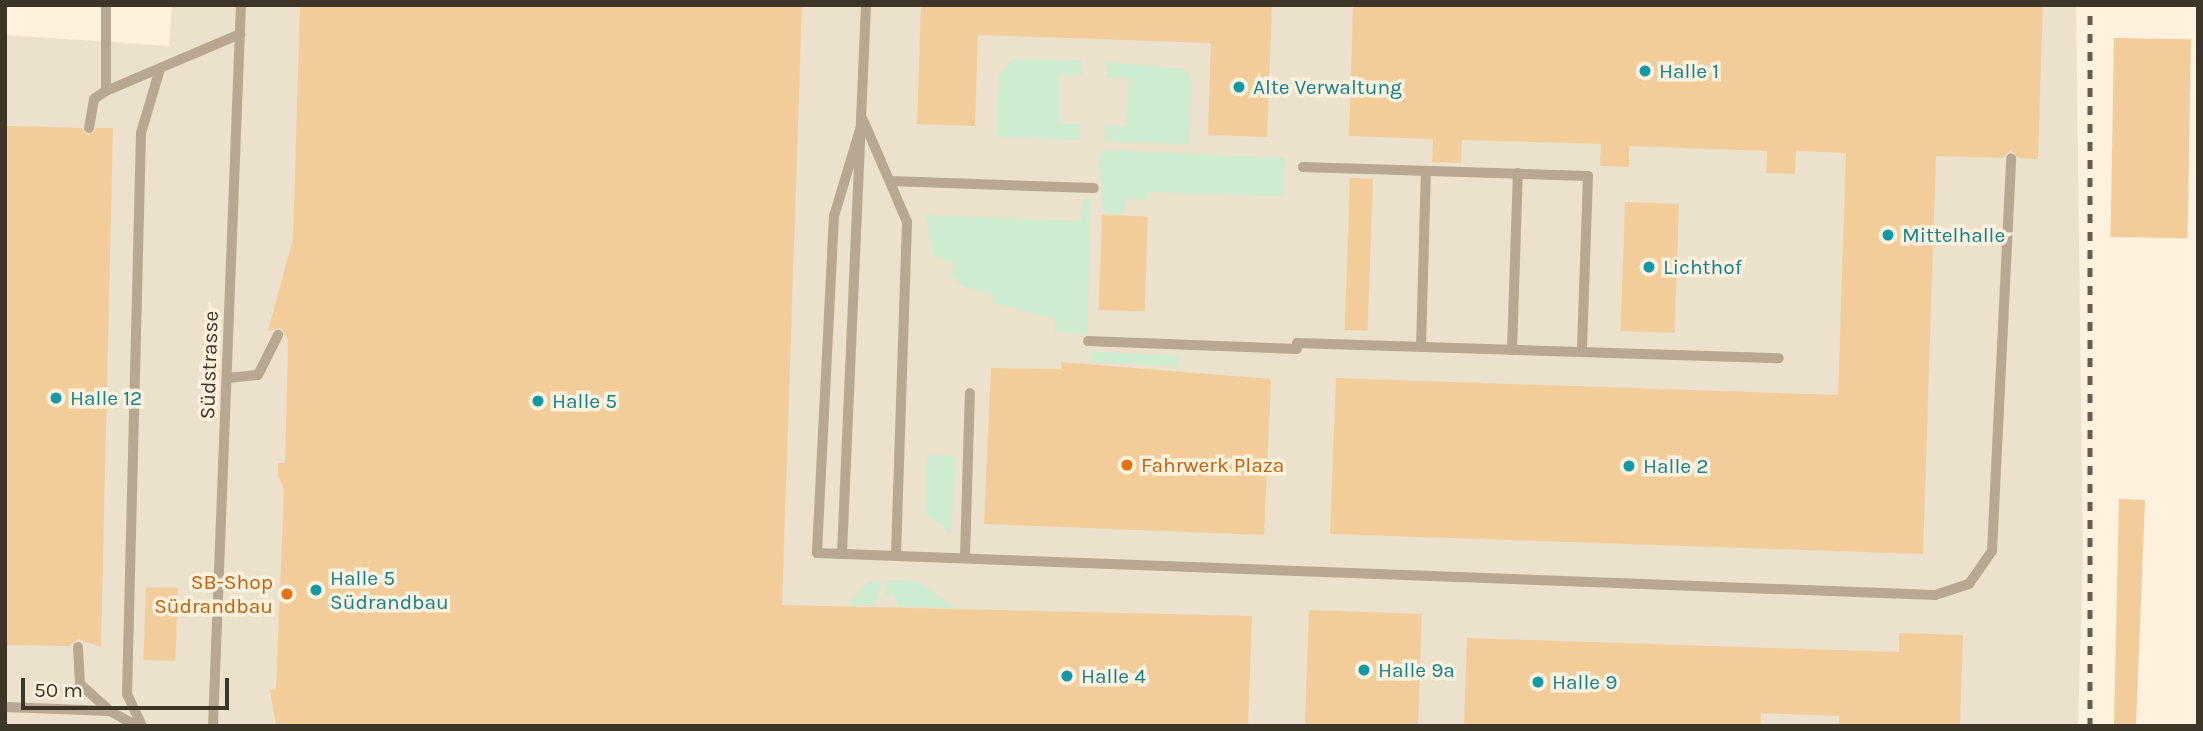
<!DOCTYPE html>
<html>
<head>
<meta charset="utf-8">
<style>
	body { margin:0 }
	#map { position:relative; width:2203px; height:731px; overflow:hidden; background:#fef1dd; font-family:Karla,sans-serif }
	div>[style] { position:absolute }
	.industrial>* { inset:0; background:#ebe1cc }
	.green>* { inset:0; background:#ceecd0; transform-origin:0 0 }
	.building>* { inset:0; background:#f3cd99; transform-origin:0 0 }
	.lane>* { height:10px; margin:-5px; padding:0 5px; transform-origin:5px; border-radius:5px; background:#b8a791 }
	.rail>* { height:5px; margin-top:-2.5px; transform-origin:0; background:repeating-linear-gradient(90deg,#665c4e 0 9px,transparent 0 18px) }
	.dots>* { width:19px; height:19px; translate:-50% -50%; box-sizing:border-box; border:4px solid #fef1dd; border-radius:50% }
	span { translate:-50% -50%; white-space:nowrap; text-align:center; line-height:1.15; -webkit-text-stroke:7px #fef1dd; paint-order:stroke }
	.culture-label { font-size:21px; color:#0d838f }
	.left { translate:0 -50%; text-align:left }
	.street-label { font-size:21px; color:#3e3529 }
	.food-label { font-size:21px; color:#c56008 }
	.right { translate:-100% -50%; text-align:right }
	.frame { position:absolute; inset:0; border:7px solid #3e3529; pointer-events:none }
	.scale { position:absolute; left:21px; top:678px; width:208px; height:32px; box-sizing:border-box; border:4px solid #3e3529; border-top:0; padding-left:9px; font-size:21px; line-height:24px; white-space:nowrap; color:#3e3529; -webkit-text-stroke:5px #fef1dd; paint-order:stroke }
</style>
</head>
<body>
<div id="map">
	<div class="industrial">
		<i style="clip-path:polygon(172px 5px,2076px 5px,2083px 558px,2078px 726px,5px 726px,5px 35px,169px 46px)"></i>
	</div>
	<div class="green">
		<i style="clip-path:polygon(1013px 59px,1081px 60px,1082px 75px,1059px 75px,1059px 124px,1080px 124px,1080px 140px,997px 137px,999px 76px)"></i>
		<i style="clip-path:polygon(1107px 62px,1185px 69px,1191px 79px,1189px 144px,1105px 141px,1106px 126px,1127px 126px,1129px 78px,1107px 78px)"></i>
		<i style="clip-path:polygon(1105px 150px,1285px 158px,1283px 196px,1147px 192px,1147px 200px,1125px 199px,1124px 214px,1103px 212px,1099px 155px)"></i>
		<i style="clip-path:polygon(1083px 199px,1091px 200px,1087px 334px,1055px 332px,1056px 319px,994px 303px,994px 295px,962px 286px,951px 275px,955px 263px,934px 256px,926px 215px,1081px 221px)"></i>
		<i style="left:1092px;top:351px;width:87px;height:11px;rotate:3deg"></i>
		<i style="clip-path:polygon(927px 455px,956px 456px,951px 534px,926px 513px)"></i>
		<i style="clip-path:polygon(887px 580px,918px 581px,957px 609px,898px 606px,894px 595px,886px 596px)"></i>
		<i style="clip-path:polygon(868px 581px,882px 581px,874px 606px,848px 606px)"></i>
	</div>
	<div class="building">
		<i style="clip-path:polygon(300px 5px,802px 5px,782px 605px,1252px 616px,1248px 726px,276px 726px,270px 690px,276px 689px,284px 490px,278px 475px,278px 463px,285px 463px,288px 340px,281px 328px,268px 331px,293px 239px)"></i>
		<i style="clip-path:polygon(921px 5px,1272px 5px,1267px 137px,1208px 135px,1211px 43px,978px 35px,975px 126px,917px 124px)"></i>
		<i style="clip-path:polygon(1353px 5px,2043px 5px,2038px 159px,2019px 158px,2011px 150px,2003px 158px,1936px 156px,1923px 554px,1330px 534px,1336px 378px,1838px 395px,1846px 153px,1796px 151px,1795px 174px,1766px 173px,1767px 151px,1629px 146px,1629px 167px,1600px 166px,1601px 144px,1462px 140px,1461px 163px,1432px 162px,1433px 139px,1349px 136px)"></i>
		<i style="left:2114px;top:38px;width:77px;height:199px;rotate:1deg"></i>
		<i style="clip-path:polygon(6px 126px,81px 128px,88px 136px,97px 128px,113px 128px,101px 647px,78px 639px,70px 646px,5px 645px)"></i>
		<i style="left:1350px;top:178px;width:23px;height:152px;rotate:2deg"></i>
		<i style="left:1625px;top:202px;width:54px;height:129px;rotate:2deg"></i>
		<i style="left:1102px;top:215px;width:46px;height:95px;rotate:2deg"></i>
		<i style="clip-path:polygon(1061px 362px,1271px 379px,1264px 535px,984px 524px,991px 368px,1062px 369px)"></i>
		<i style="clip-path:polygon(2119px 499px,2145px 500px,2136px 726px,2114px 726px)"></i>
		<i style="left:146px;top:587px;width:32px;height:73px;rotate:2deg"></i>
		<i style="left:1309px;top:610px;width:113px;height:116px;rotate:2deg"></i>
		<i style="clip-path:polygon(1899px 633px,1963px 635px,1960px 726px,1839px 726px,1839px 716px,1761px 713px,1760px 726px,1464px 726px,1467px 638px,1899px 652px)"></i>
	</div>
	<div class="lane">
		<i style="left:106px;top:91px;width:86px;rotate:-90deg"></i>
		<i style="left:863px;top:120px;width:100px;rotate:106.8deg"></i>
		<i style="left:834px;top:216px;width:337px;rotate:92.9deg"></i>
		<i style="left:817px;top:553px;width:1119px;rotate:2.15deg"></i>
		<i style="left:1935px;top:595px;width:36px;rotate:-18deg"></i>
		<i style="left:1969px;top:584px;width:40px;rotate:-55.1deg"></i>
		<i style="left:1992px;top:551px;width:393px;rotate:-87.2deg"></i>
		<i style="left:864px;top:122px;width:109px;rotate:66.7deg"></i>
		<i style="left:907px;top:222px;width:332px;rotate:91.9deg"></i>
		<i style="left:89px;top:128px;width:29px;rotate:-80deg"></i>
		<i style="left:94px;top:99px;width:14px;rotate:-34deg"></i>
		<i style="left:106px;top:91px;width:146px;rotate:-23deg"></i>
		<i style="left:1303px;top:167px;width:285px;rotate:1.8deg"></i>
		<i style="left:1588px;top:176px;width:176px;rotate:92deg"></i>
		<i style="left:890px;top:181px;width:204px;rotate:2deg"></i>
		<i style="left:1088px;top:341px;width:209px;rotate:2.2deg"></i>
		<i style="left:1297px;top:343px;width:482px;rotate:1.8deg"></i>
		<i style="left:1421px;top:347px;width:176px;rotate:-88.4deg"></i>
		<i style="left:1512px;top:350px;width:177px;rotate:-88.1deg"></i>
		<i style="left:228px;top:378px;width:30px;rotate:-6deg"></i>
		<i style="left:258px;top:375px;width:45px;rotate:-63.4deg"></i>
		<i style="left:842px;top:553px;width:549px;rotate:-87.49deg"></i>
		<i style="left:965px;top:557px;width:164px;rotate:-88.3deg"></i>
		<i style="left:78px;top:647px;width:37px;rotate:87deg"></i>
		<i style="left:80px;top:684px;width:40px;rotate:42deg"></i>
		<i style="left:5px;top:707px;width:105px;rotate:2.2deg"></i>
		<i style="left:110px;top:711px;width:31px;rotate:29deg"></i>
		<i style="left:142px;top:726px;width:35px;rotate:-115deg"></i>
		<i style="left:127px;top:694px;width:561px;rotate:-88.57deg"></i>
		<i style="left:141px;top:133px;width:67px;rotate:-73.5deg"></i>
		<i style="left:213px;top:726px;width:722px;rotate:-87.78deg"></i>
	</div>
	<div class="rail">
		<i style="left:2090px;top:726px;width:721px;rotate:-90deg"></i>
	</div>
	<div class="dots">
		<i style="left:1645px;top:71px;background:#0f9aa8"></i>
		<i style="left:1239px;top:87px;background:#0f9aa8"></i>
		<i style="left:1888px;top:235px;background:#0f9aa8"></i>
		<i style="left:1649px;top:267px;background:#0f9aa8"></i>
		<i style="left:56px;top:398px;background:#0f9aa8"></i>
		<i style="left:538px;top:401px;background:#0f9aa8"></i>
		<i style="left:1127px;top:465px;background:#e8710a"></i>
		<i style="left:1629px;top:466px;background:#0f9aa8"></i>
		<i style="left:316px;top:590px;background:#0f9aa8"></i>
		<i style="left:287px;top:594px;background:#e8710a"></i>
		<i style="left:1364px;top:670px;background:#0f9aa8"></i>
		<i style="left:1067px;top:676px;background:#0f9aa8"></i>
		<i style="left:1538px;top:682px;background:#0f9aa8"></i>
	</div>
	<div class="culture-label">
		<span class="left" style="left:1659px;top:71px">Halle 1</span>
		<span class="left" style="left:1253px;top:87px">Alte Verwaltung</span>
		<span class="left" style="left:1902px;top:235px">Mittelhalle</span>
		<span class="left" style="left:1663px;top:267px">Lichthof</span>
		<span class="left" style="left:70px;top:398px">Halle 12</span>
		<span class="left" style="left:552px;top:401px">Halle 5</span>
		<span class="left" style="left:1643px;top:466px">Halle 2</span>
		<span class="left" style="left:330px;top:590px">Halle 5<br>Südrandbau</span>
		<span class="left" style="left:1378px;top:670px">Halle 9a</span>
		<span class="left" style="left:1081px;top:676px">Halle 4</span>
		<span class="left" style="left:1552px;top:682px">Halle 9</span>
	</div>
	<div class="street-label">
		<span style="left:209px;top:365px;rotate:-88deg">Südstrasse</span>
	</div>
	<div class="food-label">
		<span class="left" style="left:1141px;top:465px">Fahrwerk Plaza</span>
		<span class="right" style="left:273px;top:594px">SB-Shop<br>Südrandbau</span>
	</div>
	<div class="frame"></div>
	<div class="scale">50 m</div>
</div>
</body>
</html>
